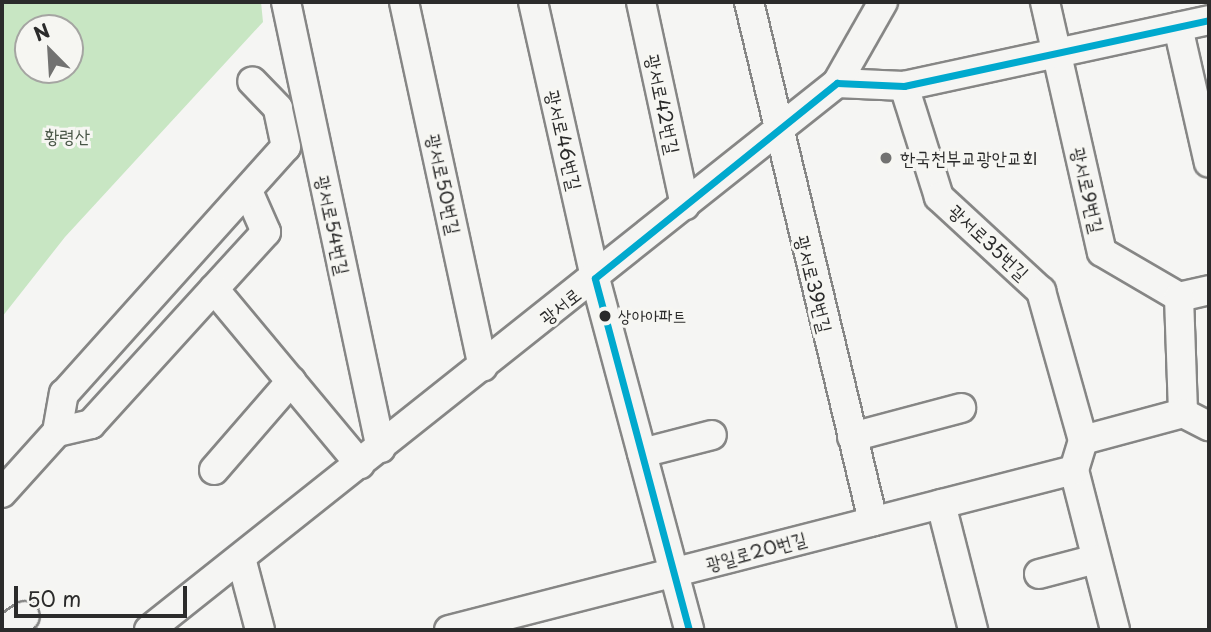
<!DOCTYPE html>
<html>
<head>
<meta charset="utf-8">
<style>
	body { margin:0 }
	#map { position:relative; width:1211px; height:632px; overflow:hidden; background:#f5f5f3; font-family:"Playpen Sans","Poor Story",sans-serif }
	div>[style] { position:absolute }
	.green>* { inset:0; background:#c8e6c3 }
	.roads { filter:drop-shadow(2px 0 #868685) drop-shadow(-2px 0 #868685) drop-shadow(0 2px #868685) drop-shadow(0 -2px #868685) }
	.minor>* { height:28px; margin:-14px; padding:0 14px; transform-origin:14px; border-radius:14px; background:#f5f5f3 }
	.bus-1>* { height:7px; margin:-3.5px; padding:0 3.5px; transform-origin:3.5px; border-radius:3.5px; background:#00a9ce }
	.dots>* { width:19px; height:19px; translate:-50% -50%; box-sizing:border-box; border:4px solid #f6f6f2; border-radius:50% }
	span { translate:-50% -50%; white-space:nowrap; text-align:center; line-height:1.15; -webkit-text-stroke:6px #f6f6f2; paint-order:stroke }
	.bus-label { font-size:17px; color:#2b2b2b }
	.left { translate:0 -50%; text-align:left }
	.street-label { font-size:19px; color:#2b2b2b }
	.park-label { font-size:19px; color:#495647 }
	.poi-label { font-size:19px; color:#2b2b2b }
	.frame { position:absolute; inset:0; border:4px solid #2b2b2b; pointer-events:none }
	.north { position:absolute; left:14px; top:14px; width:70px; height:70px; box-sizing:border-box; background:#f6f6f2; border:2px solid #a5a5a2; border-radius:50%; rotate:336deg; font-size:19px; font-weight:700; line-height:28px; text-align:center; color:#2b2b2b }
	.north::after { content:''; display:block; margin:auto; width:24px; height:32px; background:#727271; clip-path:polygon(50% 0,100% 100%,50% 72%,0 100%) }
	.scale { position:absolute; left:14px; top:586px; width:173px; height:32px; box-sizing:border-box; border:4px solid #2b2b2b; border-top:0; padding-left:9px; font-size:21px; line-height:24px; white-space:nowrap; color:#2b2b2b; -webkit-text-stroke:5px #f6f6f2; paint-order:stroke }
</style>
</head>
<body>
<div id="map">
	<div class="green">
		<i style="clip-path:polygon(evenodd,2px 2px,261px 2px,263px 22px,65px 237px,2px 317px,2px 2px,28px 28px,70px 28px,70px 70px,28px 70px,28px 28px)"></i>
	</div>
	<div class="roads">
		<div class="minor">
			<i style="left:286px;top:2px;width:456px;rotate:78deg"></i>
			<i style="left:404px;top:2px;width:373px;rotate:77.8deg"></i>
			<i style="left:533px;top:2px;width:283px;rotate:77.3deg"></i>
			<i style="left:595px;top:278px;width:364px;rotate:75deg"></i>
			<i style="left:641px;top:2px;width:208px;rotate:77.8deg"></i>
			<i style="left:749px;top:2px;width:534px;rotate:76.56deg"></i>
			<i style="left:1045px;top:2px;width:256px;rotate:77.2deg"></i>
			<i style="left:1102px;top:252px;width:89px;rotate:30.3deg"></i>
			<i style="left:1179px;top:297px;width:31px;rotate:-13deg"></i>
			<i style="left:1178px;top:27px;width:139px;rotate:77.2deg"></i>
			<i style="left:837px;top:83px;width:67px;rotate:2.6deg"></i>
			<i style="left:904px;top:86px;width:312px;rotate:-12.2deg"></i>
			<i style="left:904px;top:86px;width:116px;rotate:72.5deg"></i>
			<i style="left:939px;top:197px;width:139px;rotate:42.7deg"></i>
			<i style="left:1041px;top:291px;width:155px;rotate:74.3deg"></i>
			<i style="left:214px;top:289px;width:77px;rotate:-47.6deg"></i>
			<i style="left:266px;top:232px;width:45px;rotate:-113.7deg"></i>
			<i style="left:1179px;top:297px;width:116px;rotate:88deg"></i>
			<i style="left:57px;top:432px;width:35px;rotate:-13deg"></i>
			<i style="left:91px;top:424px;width:183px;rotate:-47.7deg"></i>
			<i style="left:214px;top:289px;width:228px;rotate:50.2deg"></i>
			<i style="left:852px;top:437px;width:113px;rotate:-14.9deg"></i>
			<i style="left:1083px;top:440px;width:104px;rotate:-15.1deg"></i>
			<i style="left:1183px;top:413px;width:29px;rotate:27deg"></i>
			<i style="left:642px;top:453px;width:72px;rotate:-14.4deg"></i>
			<i style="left:214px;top:470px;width:118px;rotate:-49.1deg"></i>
			<i style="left:1074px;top:470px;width:165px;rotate:75.6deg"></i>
			<i style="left:2px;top:493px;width:82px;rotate:-48deg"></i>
			<i style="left:57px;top:432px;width:39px;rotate:-80deg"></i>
			<i style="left:64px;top:394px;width:332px;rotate:-48.1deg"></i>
			<i style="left:286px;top:147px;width:40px;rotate:-102deg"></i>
			<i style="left:278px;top:108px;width:37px;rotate:-134deg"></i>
			<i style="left:941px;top:504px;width:130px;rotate:75.7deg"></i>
			<i style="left:241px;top:558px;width:74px;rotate:75.2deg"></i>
			<i style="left:1039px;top:574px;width:59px;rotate:-14.7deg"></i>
			<i style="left:5px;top:630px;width:24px;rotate:-35deg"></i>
			<i style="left:149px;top:630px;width:879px;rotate:-38.49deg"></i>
			<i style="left:837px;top:83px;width:93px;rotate:-60.4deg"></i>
			<i style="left:449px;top:630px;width:645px;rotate:-14.36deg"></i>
			<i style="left:1074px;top:470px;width:31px;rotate:-73deg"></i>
		</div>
	</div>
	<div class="bus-1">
		<i style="left:689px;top:630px;width:364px;rotate:-105deg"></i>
		<i style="left:595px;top:278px;width:311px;rotate:-38.9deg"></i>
		<i style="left:837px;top:83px;width:67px;rotate:2.6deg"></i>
		<i style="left:904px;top:86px;width:312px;rotate:-12.2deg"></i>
	</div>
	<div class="dots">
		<i style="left:886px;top:158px;background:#727271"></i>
		<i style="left:605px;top:316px;background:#2b2b2b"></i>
	</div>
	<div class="bus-label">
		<span class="left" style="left:618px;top:316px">상아아파트</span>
	</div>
	<div class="street-label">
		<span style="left:663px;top:104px;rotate:78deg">광서로42번길</span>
		<span style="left:564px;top:140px;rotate:77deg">광서로46번길</span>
		<span style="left:444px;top:184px;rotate:78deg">광서로50번길</span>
		<span style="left:1088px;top:190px;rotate:77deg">광서로9번길</span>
		<span style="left:333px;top:225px;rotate:78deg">광서로54번길</span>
		<span style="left:989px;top:242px;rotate:43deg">광서로35번길</span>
		<span style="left:814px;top:284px;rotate:76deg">광서로39번길</span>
		<span style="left:560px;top:306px;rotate:-38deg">광서로</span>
		<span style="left:756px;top:551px;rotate:-15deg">광일로20번길</span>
	</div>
	<div class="park-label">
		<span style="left:67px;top:136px">황령산</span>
	</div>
	<div class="poi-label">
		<span class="left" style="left:900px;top:158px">한국천부교광안교회</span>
	</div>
	<div class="frame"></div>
	<div class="north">N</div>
	<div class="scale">50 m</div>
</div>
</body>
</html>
